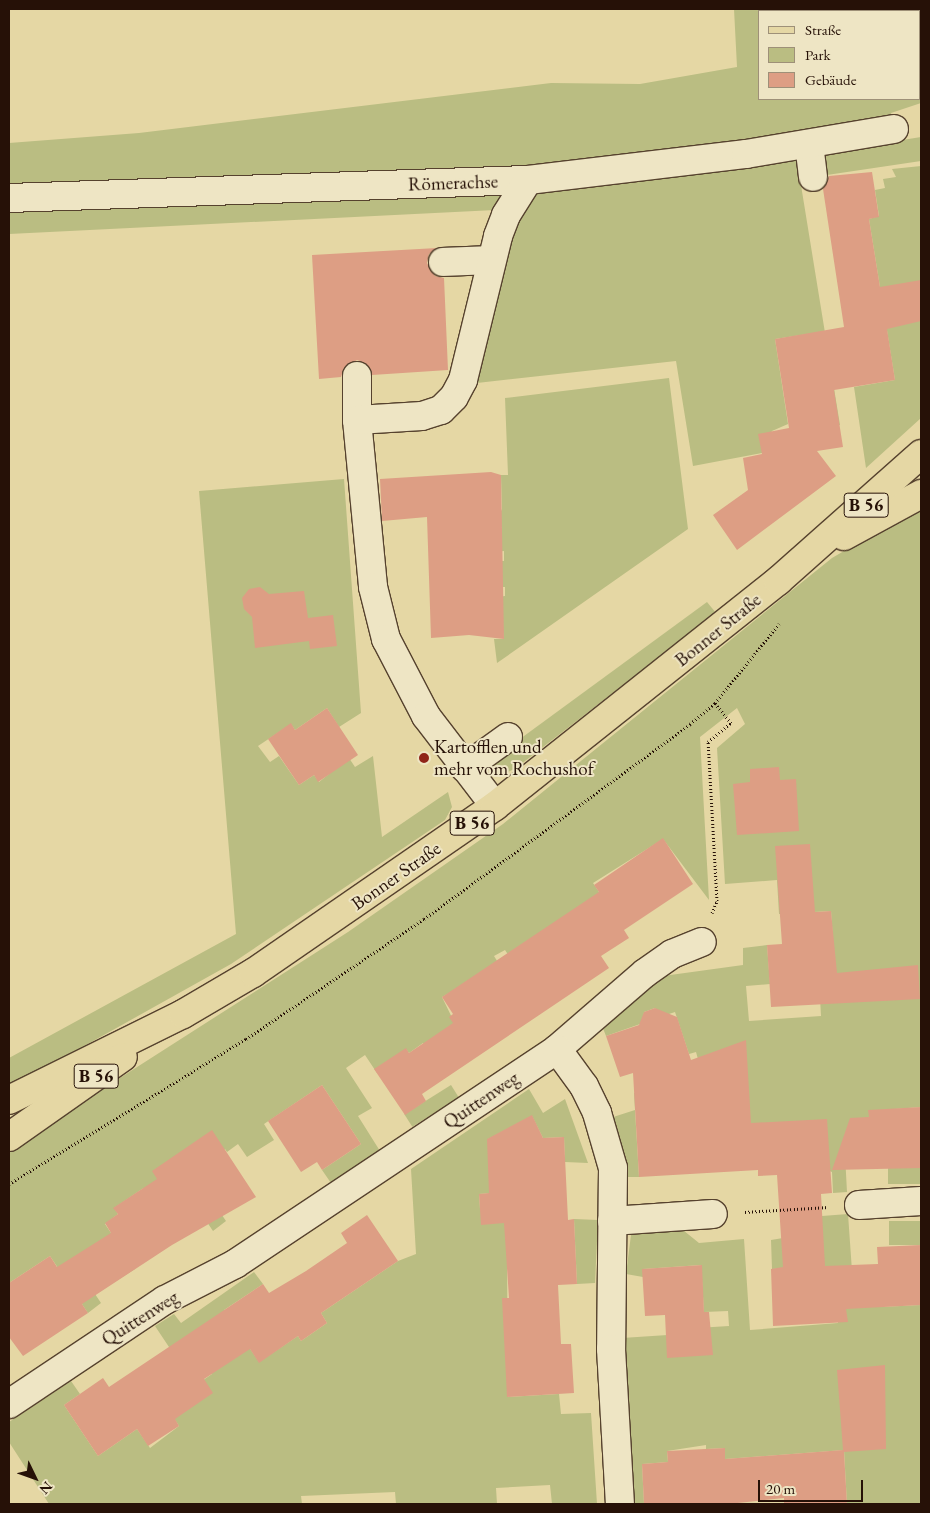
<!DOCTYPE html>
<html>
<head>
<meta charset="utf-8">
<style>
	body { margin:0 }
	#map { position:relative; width:930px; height:1513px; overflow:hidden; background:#e5d7a4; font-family:"EB Garamond",serif }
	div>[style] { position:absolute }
	.green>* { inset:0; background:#babd82; transform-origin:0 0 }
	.building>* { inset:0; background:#dd9e84 }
	.path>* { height:3px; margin-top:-1.5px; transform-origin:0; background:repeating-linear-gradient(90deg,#261107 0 1px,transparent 0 3.5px) }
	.roads { filter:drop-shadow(1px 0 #56422e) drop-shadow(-1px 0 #56422e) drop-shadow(0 1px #56422e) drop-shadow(0 -1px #56422e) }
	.minor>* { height:28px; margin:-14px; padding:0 14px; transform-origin:14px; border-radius:14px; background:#eee5c4 }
	.major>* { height:28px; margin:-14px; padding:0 14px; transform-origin:14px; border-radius:14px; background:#e5d7a4 }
	.dots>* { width:14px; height:14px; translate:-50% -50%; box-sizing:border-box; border:2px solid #eee5c4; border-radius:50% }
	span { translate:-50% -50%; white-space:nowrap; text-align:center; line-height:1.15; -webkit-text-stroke:4px #eee5c4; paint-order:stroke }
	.shield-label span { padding:1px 4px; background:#eee5c4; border:1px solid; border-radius:4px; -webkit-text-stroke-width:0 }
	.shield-label { font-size:18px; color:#261107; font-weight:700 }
	.street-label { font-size:19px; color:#261107 }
	.poi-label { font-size:19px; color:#261107 }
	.left { translate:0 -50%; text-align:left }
	.frame { position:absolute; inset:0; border:10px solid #261107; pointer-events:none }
	.legend { position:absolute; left:758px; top:10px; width:162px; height:90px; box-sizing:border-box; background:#eee5c4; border:1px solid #9e9078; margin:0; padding:6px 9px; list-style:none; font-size:15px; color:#261107 }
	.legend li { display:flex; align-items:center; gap:10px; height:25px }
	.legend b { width:25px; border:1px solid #9e9078 }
	.north { position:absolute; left:10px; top:1453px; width:50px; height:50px; -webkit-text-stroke:4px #eee5c4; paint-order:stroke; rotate:132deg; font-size:14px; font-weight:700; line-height:20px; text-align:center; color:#261107 }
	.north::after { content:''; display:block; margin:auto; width:18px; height:22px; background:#261107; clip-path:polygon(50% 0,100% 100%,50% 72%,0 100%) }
	.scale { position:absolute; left:758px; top:1480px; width:105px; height:22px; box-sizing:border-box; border:2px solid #261107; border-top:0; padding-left:6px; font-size:15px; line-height:18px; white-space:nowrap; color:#261107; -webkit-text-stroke:4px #eee5c4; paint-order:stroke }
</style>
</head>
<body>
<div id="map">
	<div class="green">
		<i style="clip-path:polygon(evenodd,734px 9px,921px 9px,921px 103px,891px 113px,896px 141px,921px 137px,921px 161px,800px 179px,840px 425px,823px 428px,808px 334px,775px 339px,788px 424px,772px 431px,762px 453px,693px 466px,676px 361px,477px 383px,481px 349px,516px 209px,9px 234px,9px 143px,139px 133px,551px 83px,640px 84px,737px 67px,734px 9px,759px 11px,919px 11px,919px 99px,759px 99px,759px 11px)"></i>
		<i style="clip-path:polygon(921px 166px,921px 418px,866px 468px,854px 387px,895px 380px,869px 219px,879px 216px,875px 190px,885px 188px,883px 179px,896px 177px,892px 169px)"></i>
		<i style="clip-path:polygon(669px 378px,688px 529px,497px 663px,494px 639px,504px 639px,498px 597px,505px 596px,505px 587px,496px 587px,496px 561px,504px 561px,504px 551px,494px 552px,494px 534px,502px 534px,502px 527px,494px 527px,502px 509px,501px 475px,508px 475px,505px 398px)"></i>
		<i style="clip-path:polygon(344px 479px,361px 713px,339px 727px,327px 708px,295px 730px,291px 724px,258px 746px,270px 762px,279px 756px,299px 785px,314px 775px,319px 782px,349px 758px,355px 767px,373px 756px,382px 837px,448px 792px,452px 807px,445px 820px,231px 964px,9px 1088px,9px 1058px,236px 934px,199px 491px)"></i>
		<i style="clip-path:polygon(921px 506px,921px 1107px,869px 1111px,871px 1154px,845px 1155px,847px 1192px,833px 1193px,832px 1172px,756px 1143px,635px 1110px,639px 1177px,624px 1177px,607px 1119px,635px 1110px,634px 1093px,701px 1070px,696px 1052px,689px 1054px,675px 1012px,663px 1016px,655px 1008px,644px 1012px,643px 1023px,606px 1036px,601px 1023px,663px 976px,743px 965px,743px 948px,767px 945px,770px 984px,746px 986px,749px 1021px,821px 1016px,817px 942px,833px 940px,831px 911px,779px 914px,777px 880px,725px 884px,717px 748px,745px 724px,737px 708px,700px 737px,709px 900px,663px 839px,593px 883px,605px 901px,536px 996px,505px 950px,494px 956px,499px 964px,442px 997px,459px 1032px,444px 1075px,423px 1043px,409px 1053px,406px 1049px,377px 1073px,365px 1055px,346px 1068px,372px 1108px,358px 1116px,380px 1151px,331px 1183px,322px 1170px,361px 1144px,322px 1085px,264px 1124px,274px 1140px,247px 1157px,238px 1144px,227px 1152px,225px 1149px,194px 1174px,226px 1221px,213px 1231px,176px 1176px,142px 1189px,114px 1208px,118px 1214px,105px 1224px,135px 1269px,95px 1294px,101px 1303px,88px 1313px,50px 1256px,9px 1283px,9px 1149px,348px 932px,503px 824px,832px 558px)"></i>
		<i style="clip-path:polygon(707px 602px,716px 613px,516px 768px,502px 775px,483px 766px)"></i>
		<i style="left:451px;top:1085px;width:15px;height:55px;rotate:58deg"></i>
		<i style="clip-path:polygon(529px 1089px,543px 1113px,565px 1099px,588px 1163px,565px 1162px,564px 1137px,543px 1138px,532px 1116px,488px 1139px,489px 1172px,503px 1192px,479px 1194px,480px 1209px,523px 1207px,507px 1259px,508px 1397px,559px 1394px,561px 1414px,591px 1413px,597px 1504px,552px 1504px,550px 1485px,496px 1488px,497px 1504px,396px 1504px,395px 1492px,301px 1496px,302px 1504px,49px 1504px,9px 1442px,9px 1422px,71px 1381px,80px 1394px,64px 1405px,98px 1456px,137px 1429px,150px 1448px,179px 1426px,166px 1406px,212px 1374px,169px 1347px,155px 1326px,174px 1314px,181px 1323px,254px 1272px,263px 1284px,224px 1310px,259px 1362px,298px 1336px,301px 1341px,327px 1323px,321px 1313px,398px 1261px,416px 1254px,411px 1169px)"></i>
		<i style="left:921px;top:1168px;width:16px;height:33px;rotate:90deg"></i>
		<i style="clip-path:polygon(848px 1214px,853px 1285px,881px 1307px,921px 1305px,921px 1504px,847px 1504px,844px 1450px,725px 1459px,725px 1448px,706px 1449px,706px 1445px,667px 1451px,668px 1462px,642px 1464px,644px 1504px,631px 1504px,622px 1338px,698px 1333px,697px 1328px,729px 1326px,728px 1311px,704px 1312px,701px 1265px,643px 1269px,643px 1277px,626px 1274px,631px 1235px,635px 1231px,678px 1226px,699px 1243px,744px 1239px,750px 1330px,838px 1323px,836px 1266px,772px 1269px,771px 1240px,783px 1238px,822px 1216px)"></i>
		<i style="clip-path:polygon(574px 1219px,598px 1220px,595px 1283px,577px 1284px)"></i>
		<i style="left:921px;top:1221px;width:24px;height:32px;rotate:90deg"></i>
	</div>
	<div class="building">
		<i style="clip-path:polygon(872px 172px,879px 217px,869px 219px,880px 287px,921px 280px,921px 321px,887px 329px,895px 380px,834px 390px,843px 447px,817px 451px,836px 476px,737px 550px,713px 515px,748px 490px,743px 458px,762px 454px,758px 434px,789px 428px,775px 339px,844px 327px,823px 189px,829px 176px)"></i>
		<i style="clip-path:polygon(437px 248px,429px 254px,427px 263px,435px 276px,444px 278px,448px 370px,372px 375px,365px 363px,357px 360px,344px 368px,341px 377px,319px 379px,312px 255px)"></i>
		<i style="clip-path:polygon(491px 472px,501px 475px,504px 639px,469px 635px,431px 638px,427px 517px,382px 521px,380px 479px)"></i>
		<i style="clip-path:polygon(260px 587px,269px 594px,304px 591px,308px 618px,333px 615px,337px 646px,310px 649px,309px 641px,255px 648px,252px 617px,244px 609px,242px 598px,249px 589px)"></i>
		<i style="clip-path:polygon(327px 708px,358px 755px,318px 782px,314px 775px,299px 785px,268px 739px,291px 723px,295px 730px)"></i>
		<i style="clip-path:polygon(779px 767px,780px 780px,796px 779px,799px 831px,737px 835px,733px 784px,750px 782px,750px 769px)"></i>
		<i style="clip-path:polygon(663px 838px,693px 884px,624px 930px,629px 938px,601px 956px,609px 968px,422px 1094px,426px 1101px,405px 1115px,374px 1069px,406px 1048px,409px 1053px,453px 1023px,449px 1017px,453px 1014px,442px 997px,599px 892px,594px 885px)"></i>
		<i style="clip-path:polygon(810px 844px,815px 912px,831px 911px,837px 973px,918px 965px,920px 999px,771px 1007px,767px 945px,782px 944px,775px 846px)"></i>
		<i style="clip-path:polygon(655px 1008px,677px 1017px,691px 1060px,746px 1040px,751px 1123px,827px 1119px,832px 1193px,821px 1194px,825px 1266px,878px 1264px,877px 1247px,921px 1245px,921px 1305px,846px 1309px,848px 1322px,773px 1326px,771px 1269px,783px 1267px,777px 1175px,758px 1176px,758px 1170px,639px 1177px,633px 1073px,620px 1077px,606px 1036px,639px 1025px,644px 1012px)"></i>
		<i style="clip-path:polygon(322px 1085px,361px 1144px,322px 1170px,317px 1162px,301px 1172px,268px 1121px)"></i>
		<i style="clip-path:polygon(921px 1107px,921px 1168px,832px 1170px,850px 1118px,869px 1117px,868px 1110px)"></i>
		<i style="clip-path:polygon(532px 1115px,543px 1138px,564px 1137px,568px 1220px,574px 1219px,577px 1284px,558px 1285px,561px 1344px,571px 1344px,574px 1393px,507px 1397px,502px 1298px,509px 1298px,504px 1223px,481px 1225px,479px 1194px,489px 1193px,487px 1139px)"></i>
		<i style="clip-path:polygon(212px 1130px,256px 1197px,172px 1245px,82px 1304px,88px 1313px,23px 1356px,9px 1337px,9px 1283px,50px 1256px,57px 1267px,111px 1233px,105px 1223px,118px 1214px,113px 1208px,157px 1179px,152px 1171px)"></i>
		<i style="clip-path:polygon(367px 1215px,398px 1261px,321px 1313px,327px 1323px,301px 1341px,298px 1336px,259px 1363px,250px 1349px,204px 1379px,213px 1393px,175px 1419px,179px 1426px,148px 1446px,137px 1429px,98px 1456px,64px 1405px,103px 1378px,109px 1387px,263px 1284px,269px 1293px,306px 1271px,347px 1243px,341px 1233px)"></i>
		<i style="clip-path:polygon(702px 1265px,704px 1312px,709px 1312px,713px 1355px,667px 1358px,665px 1315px,645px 1316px,642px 1269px)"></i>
		<i style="clip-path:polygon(885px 1365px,886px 1449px,844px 1452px,847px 1504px,784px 1504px,784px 1498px,728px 1504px,644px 1504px,642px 1464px,668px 1462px,667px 1451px,725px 1448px,725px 1459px,843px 1450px,837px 1370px)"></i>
	</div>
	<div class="path">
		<i style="left:712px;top:913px;width:13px;rotate:-67deg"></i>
		<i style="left:717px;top:901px;width:159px;rotate:-93.2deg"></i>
		<i style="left:708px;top:742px;width:30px;rotate:-40deg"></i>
		<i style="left:731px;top:723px;width:26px;rotate:-129deg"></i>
		<i style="left:9px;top:1184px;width:278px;rotate:-31.5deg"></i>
		<i style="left:246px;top:1039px;width:215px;rotate:-34deg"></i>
		<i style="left:424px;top:919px;width:330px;rotate:-36.2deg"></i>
		<i style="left:690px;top:724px;width:33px;rotate:-40deg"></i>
		<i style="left:715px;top:703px;width:102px;rotate:-51deg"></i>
		<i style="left:745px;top:1212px;width:84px;rotate:-3.4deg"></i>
	</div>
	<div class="roads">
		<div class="minor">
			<i style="left:809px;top:144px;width:33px;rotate:83deg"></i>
			<i style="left:9px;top:198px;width:519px;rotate:-1.99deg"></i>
			<i style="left:528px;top:180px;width:220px;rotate:-6.8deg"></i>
			<i style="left:746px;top:154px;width:150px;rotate:-9.6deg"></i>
			<i style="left:443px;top:262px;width:48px;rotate:-2.4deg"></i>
			<i style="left:357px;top:376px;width:44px;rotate:90deg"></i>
			<i style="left:357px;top:420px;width:168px;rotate:84.5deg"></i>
			<i style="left:373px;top:587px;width:54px;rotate:76deg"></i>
			<i style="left:386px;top:639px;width:87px;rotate:62.5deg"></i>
			<i style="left:426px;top:716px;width:113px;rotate:52.5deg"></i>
			<i style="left:357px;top:420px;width:65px;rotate:-3.5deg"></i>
			<i style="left:422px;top:416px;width:20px;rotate:-18deg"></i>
			<i style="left:441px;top:410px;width:18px;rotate:-45deg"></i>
			<i style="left:454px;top:397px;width:19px;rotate:-62deg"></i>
			<i style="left:463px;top:380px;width:148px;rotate:-76.3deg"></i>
			<i style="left:498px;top:236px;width:22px;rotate:-69deg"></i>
			<i style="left:506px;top:215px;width:41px;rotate:-57.8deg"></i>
			<i style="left:465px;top:768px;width:53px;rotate:-35.8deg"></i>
			<i style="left:557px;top:1049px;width:116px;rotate:-40.8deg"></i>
			<i style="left:645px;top:973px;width:33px;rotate:-35deg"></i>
			<i style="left:672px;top:954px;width:32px;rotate:-22deg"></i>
			<i style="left:859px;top:1205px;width:62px;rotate:-3.7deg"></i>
			<i style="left:612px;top:1221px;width:101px;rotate:-4deg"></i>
			<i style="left:9px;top:1404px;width:187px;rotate:-33.7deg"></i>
			<i style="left:165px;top:1300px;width:79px;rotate:-27.2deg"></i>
			<i style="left:235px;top:1264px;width:387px;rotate:-33.7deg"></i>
			<i style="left:557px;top:1049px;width:46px;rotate:53.9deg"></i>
			<i style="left:584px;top:1086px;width:30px;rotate:64deg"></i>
			<i style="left:597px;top:1113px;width:57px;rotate:73.8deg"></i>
			<i style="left:613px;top:1168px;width:181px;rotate:90.6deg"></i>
			<i style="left:611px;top:1349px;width:155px;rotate:86.7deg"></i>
		</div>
		<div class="major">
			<i style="left:844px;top:536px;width:88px;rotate:-28.6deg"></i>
			<i style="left:9px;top:1100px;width:194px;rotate:-26.3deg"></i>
			<i style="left:183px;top:1014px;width:81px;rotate:-30.4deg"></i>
			<i style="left:253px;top:973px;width:294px;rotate:-34.6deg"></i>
			<i style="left:495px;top:806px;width:362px;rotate:-38.5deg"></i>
			<i style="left:778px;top:581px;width:191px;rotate:-41.6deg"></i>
			<i style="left:9px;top:1137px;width:139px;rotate:-35.1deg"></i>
		</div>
	</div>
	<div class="dots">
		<i style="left:424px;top:758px;background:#8f2418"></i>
	</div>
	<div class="shield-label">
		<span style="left:866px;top:505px">B 56</span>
		<span style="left:472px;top:823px">B 56</span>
		<span style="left:96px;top:1076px">B 56</span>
	</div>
	<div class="street-label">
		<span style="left:453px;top:183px;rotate:-2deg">Römerachse</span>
		<span style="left:718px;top:630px;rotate:-39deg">Bonner Straße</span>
		<span style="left:396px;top:876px;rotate:-35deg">Bonner Straße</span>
		<span style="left:481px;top:1100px;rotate:-34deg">Quittenweg</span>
		<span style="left:140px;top:1318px;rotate:-32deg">Quittenweg</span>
	</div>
	<div class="poi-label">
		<span class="left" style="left:434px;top:758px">Kartofflen und<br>mehr vom Rochushof</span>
	</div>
	<div class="frame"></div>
	<ul class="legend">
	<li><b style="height:6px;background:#e5d7a4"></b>Straße</li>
	<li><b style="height:14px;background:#babd82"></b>Park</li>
	<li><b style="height:14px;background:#dd9e84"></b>Gebäude</li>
	</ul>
	<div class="north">N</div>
	<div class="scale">20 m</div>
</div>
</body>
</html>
